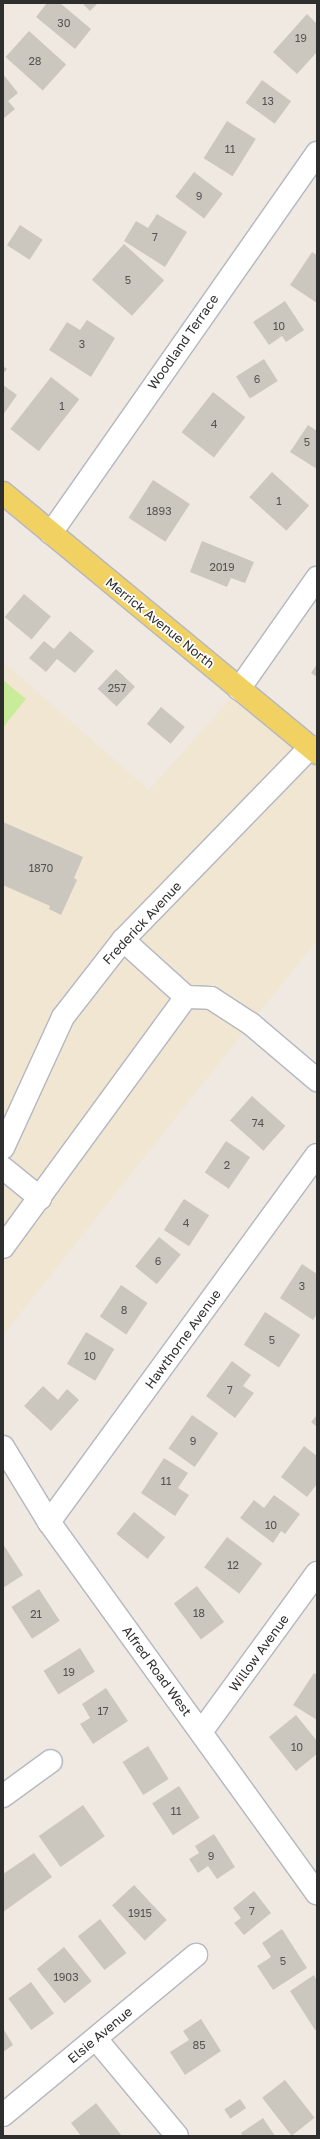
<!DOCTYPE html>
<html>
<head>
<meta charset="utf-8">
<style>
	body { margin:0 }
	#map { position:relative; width:320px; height:2139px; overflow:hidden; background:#efe9e1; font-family:"Golos Text",sans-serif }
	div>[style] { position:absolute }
	.education>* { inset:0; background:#f0e6d1 }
	.pitch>* { inset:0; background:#c9ec9a }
	.building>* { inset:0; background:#cbc7bf; transform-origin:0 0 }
	.roads { filter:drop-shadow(1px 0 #b4b7c1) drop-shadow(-1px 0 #b4b7c1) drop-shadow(0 1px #b4b7c1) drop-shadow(0 -1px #b4b7c1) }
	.minor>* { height:22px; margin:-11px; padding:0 11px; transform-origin:11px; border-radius:11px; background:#fff }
	.major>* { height:22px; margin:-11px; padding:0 11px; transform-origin:11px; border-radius:11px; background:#f2d163 }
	span { translate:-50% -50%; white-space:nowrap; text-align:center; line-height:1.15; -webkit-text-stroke:3.5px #fff; paint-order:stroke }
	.number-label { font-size:11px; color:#555452 }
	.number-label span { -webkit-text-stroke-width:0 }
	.street-label { font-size:13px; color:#2e2e2e }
	.frame { position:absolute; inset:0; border:4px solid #2e2e2e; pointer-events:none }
</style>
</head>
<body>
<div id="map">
	<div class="education">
		<i style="clip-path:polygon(3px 662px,149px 790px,239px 689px,317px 753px,317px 940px,3px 1335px)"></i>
	</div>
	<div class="pitch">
		<i style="clip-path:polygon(3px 680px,26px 699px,4px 726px,3px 726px)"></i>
	</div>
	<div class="building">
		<i style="clip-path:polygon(47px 3px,60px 3px,91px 29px,75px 49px,36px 17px)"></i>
		<i style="clip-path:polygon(82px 3px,98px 3px,90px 11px)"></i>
		<i style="clip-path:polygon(307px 14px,317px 24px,317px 52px,297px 74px,273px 52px)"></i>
		<i style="left:29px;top:31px;width:50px;height:35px;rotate:42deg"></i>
		<i style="clip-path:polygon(3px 74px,18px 93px,8px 101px,15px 109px,3px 119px)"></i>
		<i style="left:262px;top:80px;width:36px;height:28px;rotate:36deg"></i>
		<i style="left:227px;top:121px;width:34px;height:44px;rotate:32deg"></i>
		<i style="left:194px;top:172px;width:36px;height:31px;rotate:37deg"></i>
		<i style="clip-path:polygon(157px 214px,187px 232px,165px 267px,124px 241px,136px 221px,148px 228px)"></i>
		<i style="left:20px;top:225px;width:27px;height:24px;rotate:33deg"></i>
		<i style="left:124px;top:244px;width:54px;height:48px;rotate:42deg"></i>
		<i style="clip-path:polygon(312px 252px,317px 255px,317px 303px,290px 285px)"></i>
		<i style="clip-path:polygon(285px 301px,304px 330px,286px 342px,282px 336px,269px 345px,253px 322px)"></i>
		<i style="clip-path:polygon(87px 320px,115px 338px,91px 377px,49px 350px,67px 322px,80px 330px)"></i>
		<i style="left:264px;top:359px;width:26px;height:33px;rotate:58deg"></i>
		<i style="clip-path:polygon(3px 366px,7px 369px,3px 374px)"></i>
		<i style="left:51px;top:377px;width:36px;height:66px;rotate:38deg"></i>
		<i style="clip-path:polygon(3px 385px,17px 395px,3px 415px)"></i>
		<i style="left:213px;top:392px;width:41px;height:51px;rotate:38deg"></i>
		<i style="clip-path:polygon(308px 425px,317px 431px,317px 469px,290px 452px)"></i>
		<i style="left:272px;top:472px;width:50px;height:34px;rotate:42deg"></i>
		<i style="left:153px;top:480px;width:44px;height:45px;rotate:33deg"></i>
		<i style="clip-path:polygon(202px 541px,254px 562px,245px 583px,231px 578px,227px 587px,190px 572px)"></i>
		<i style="left:24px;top:594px;width:35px;height:30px;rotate:40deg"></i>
		<i style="clip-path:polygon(70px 631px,94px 651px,75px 673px,57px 659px,46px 672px,29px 658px,44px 641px,54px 649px)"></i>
		<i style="clip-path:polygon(317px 664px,317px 677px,311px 673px)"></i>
		<i style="left:116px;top:669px;width:26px;height:27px;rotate:43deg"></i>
		<i style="left:161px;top:707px;width:31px;height:22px;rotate:40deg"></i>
		<i style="clip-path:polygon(3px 822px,83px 857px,74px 878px,77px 880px,61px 915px,49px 909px,50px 906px,3px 885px)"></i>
		<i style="left:252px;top:1096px;width:45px;height:33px;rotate:42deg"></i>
		<i style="left:226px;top:1141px;width:29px;height:38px;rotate:34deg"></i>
		<i style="left:184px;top:1199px;width:30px;height:37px;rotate:33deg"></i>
		<i style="left:159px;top:1237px;width:28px;height:38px;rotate:39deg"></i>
		<i style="clip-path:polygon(302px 1264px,317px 1274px,317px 1314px,313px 1320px,280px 1298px)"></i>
		<i style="left:121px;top:1285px;width:32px;height:38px;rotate:34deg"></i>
		<i style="left:265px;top:1312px;width:42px;height:39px;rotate:33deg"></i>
		<i style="left:86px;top:1332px;width:33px;height:37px;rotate:31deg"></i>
		<i style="clip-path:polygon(232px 1361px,251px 1375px,243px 1386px,254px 1393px,235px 1418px,206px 1396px)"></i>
		<i style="clip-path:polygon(43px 1386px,58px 1400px,67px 1389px,79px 1400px,51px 1431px,24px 1406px)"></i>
		<i style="left:192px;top:1415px;width:32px;height:41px;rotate:35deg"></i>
		<i style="clip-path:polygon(317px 1415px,317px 1427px,311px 1422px)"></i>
		<i style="clip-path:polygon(304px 1446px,317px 1456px,317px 1484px,307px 1497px,281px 1477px)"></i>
		<i style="clip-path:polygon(164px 1458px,188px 1473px,178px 1488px,189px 1495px,175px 1516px,141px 1493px)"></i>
		<i style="clip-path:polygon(274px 1495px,300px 1514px,285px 1534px,281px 1531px,273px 1543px,240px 1518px,254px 1500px,264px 1508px)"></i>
		<i style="left:134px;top:1512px;width:40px;height:28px;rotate:39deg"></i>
		<i style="left:227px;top:1537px;width:44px;height:38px;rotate:37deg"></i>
		<i style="clip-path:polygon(3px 1544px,23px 1575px,3px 1588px)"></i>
		<i style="left:197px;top:1586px;width:45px;height:29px;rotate:53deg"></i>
		<i style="left:39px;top:1589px;width:38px;height:33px;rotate:57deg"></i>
		<i style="left:80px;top:1648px;width:28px;height:43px;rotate:58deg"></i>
		<i style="clip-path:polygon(314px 1673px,317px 1675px,317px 1720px,293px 1705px)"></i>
		<i style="clip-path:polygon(106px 1688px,128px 1721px,93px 1744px,80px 1724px,90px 1718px,82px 1704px)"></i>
		<i style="clip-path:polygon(296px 1715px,317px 1741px,317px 1754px,296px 1771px,269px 1737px)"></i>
		<i style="left:148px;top:1746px;width:39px;height:30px;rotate:58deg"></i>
		<i style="left:179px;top:1786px;width:38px;height:32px;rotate:57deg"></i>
		<i style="left:83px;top:1805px;width:38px;height:54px;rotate:55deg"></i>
		<i style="clip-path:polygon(214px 1834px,235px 1867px,217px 1879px,208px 1866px,198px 1873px,189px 1859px,199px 1853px,195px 1846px)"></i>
		<i style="clip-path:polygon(34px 1853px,52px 1877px,3px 1912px,3px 1874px)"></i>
		<i style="left:134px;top:1885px;width:48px;height:30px;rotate:47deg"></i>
		<i style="clip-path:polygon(254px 1891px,271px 1913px,244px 1935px,234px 1923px,241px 1918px,233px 1908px)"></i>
		<i style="left:100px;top:1919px;width:43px;height:28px;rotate:52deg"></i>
		<i style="clip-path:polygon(282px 1929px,307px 1968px,273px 1990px,257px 1966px,271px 1957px,262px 1943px)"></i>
		<i style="left:64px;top:1947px;width:44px;height:35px;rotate:51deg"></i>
		<i style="clip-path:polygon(314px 1975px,317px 1981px,317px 2029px,315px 2030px,290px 1991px)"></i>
		<i style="left:31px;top:1982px;width:39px;height:28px;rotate:54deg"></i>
		<i style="clip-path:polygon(201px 2019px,221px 2051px,185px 2075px,170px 2052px,189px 2040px,183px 2031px)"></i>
		<i style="clip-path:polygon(3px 2028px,13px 2045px,3px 2052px)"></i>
		<i style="left:285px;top:2080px;width:48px;height:29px;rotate:52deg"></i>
		<i style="left:240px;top:2099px;width:11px;height:19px;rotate:56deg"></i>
		<i style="clip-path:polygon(96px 2103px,122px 2136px,81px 2136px,71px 2123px)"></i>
		<i style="clip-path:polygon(263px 2118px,275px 2136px,242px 2136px,241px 2133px)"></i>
	</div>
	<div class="roads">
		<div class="minor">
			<i style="left:51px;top:533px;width:464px;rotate:-55deg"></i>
			<i style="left:239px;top:689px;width:136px;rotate:-54.9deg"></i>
			<i style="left:123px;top:940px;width:85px;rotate:42.1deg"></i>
			<i style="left:186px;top:997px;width:25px;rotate:2deg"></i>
			<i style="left:211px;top:998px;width:48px;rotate:33deg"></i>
			<i style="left:251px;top:1024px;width:87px;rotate:40.3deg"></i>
			<i style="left:3px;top:1148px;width:144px;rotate:-65.4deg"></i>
			<i style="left:63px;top:1017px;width:98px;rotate:-52.1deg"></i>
			<i style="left:123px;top:940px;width:269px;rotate:-45.8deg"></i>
			<i style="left:3px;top:1168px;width:48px;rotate:39deg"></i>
			<i style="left:3px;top:1247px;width:310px;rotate:-53.8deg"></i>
			<i style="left:3px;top:1447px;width:88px;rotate:58.5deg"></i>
			<i style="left:49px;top:1522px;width:458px;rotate:54.2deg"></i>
			<i style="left:49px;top:1522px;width:454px;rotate:-53.9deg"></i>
			<i style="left:201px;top:1732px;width:197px;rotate:-53.9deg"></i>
			<i style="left:3px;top:1796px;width:59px;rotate:-36.1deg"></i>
			<i style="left:96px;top:2039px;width:126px;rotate:50.1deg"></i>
			<i style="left:3px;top:2115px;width:251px;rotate:-39.7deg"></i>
		</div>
		<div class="major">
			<i style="left:3px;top:493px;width:408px;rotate:39.6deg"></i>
		</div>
	</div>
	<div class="number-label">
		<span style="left:64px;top:23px">30</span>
		<span style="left:301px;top:38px">19</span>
		<span style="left:35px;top:61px">28</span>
		<span style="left:268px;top:101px">13</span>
		<span style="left:230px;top:149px">11</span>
		<span style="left:199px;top:196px">9</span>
		<span style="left:155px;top:237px">7</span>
		<span style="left:128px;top:280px">5</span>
		<span style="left:279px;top:326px">10</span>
		<span style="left:82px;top:344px">3</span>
		<span style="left:257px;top:379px">6</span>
		<span style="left:62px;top:406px">1</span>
		<span style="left:214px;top:424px">4</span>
		<span style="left:307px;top:442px">5</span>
		<span style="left:279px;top:501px">1</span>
		<span style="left:159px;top:511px">1893</span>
		<span style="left:222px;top:567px">2019</span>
		<span style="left:117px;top:688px">257</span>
		<span style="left:41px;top:868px">1870</span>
		<span style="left:258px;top:1123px">74</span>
		<span style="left:227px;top:1165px">2</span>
		<span style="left:186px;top:1223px">4</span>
		<span style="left:158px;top:1261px">6</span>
		<span style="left:302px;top:1286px">3</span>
		<span style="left:124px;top:1310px">8</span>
		<span style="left:272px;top:1340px">5</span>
		<span style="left:90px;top:1356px">10</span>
		<span style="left:230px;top:1390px">7</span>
		<span style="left:193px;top:1441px">9</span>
		<span style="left:166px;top:1481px">11</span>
		<span style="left:271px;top:1525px">10</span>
		<span style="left:233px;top:1565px">12</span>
		<span style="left:199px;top:1613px">18</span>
		<span style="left:36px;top:1614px">21</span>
		<span style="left:69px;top:1672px">19</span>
		<span style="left:103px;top:1711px">17</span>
		<span style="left:297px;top:1747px">10</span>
		<span style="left:176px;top:1811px">11</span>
		<span style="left:211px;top:1856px">9</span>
		<span style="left:252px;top:1911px">7</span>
		<span style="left:140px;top:1913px">1915</span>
		<span style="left:283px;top:1961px">5</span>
		<span style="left:66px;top:1977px">1903</span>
		<span style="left:199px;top:2045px">85</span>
	</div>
	<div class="street-label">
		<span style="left:183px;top:342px;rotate:-55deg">Woodland Terrace</span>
		<span style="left:160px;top:623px;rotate:39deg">Merrick Avenue North</span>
		<span style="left:142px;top:923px;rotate:-47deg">Frederick Avenue</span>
		<span style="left:183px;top:1339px;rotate:-54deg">Hawthorne Avenue</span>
		<span style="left:259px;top:1653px;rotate:-54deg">Willow Avenue</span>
		<span style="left:157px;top:1671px;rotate:54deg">Alfred Road West</span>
		<span style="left:100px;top:2035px;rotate:-40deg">Elsie Avenue</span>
	</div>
	<div class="frame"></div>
</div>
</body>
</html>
